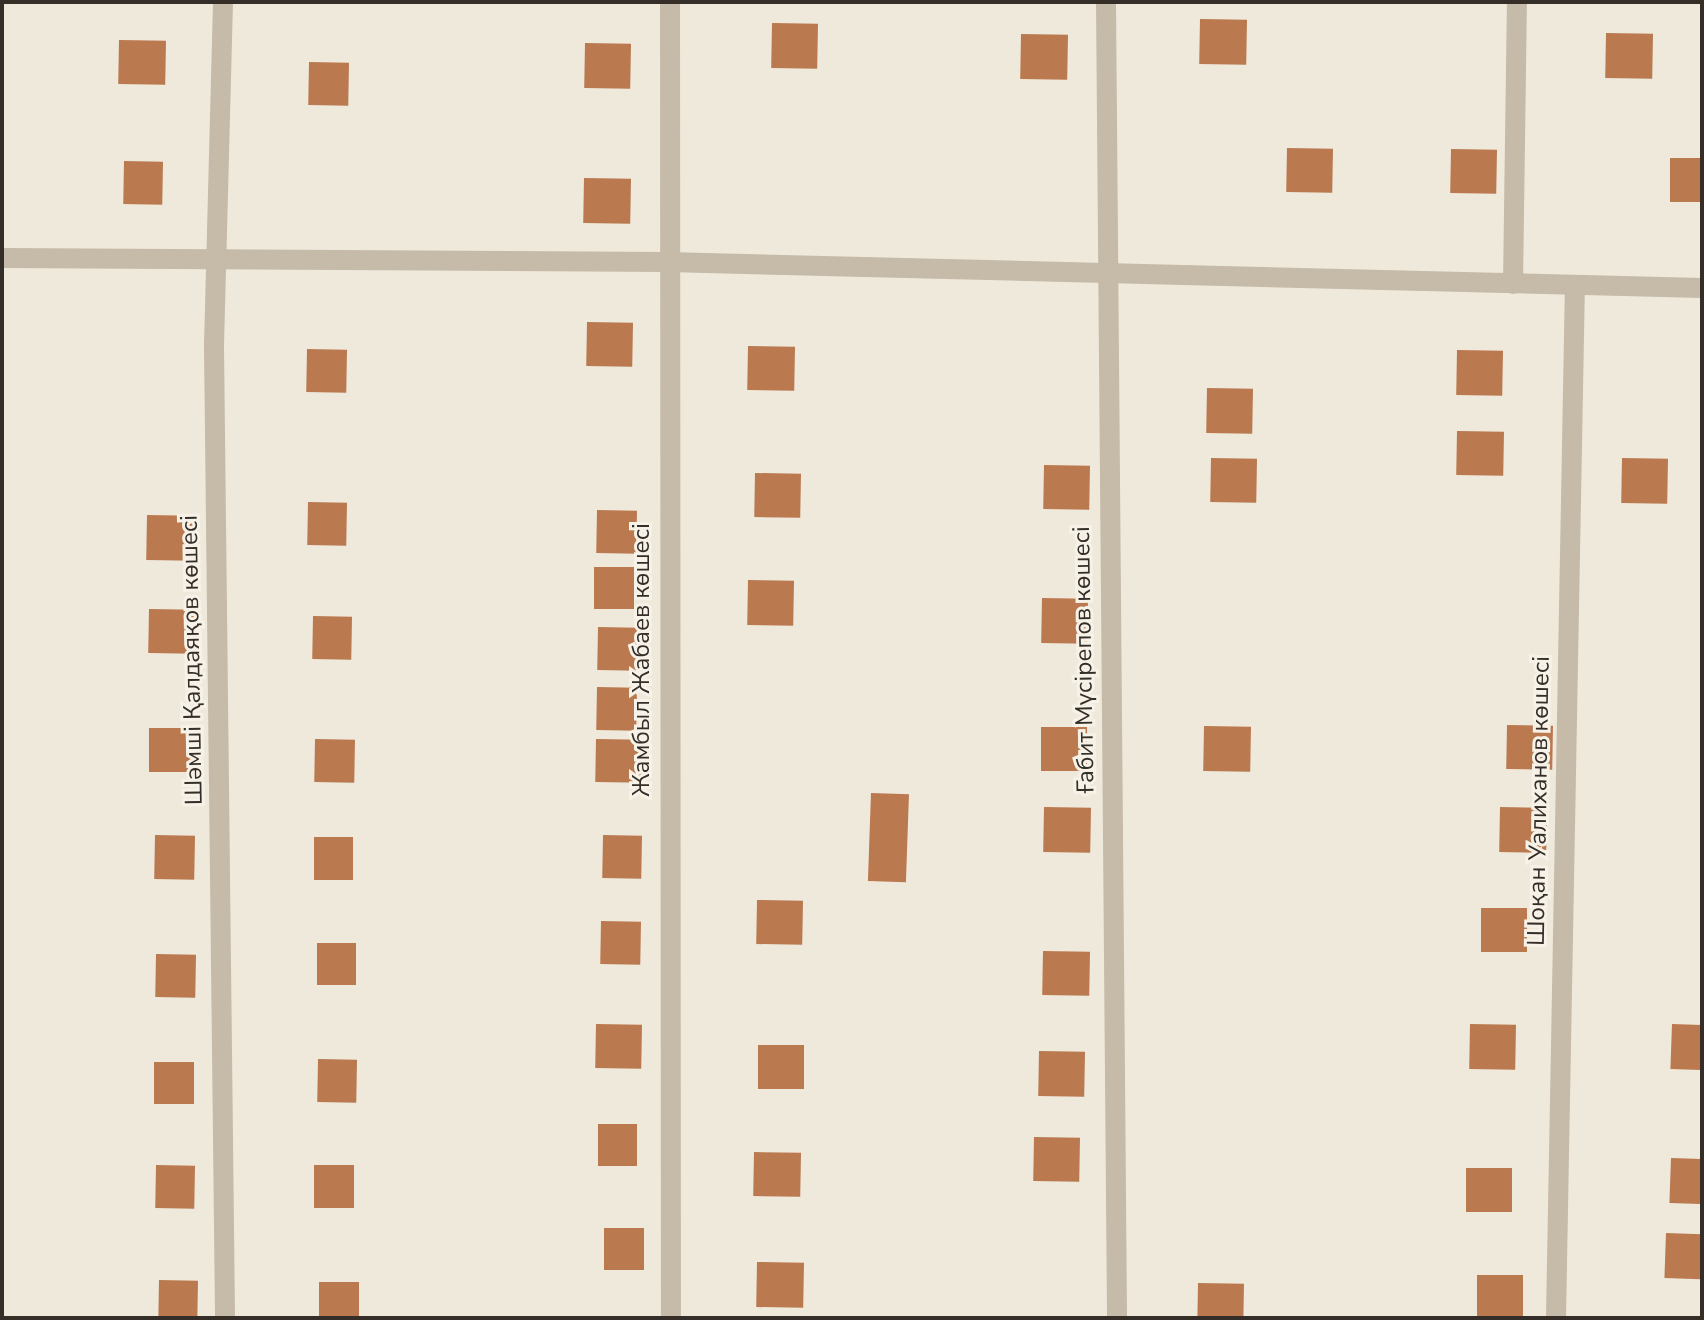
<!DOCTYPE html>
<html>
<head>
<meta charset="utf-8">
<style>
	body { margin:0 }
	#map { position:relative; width:1704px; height:1320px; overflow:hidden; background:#efe9dc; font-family:"Nunito Sans",sans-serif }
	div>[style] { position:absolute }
	.building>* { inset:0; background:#ba794f; transform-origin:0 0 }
	.minor>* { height:20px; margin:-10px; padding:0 10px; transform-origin:10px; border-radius:10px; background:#c6baa9 }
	span { translate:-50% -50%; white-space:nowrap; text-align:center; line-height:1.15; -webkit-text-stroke:6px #f7f2e8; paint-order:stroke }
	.street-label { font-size:24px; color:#342d28 }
	.frame { position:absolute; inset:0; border:4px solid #342d28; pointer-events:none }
</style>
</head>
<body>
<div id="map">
	<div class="building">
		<i style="left:1200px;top:19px;width:47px;height:45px;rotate:1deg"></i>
		<i style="left:772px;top:23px;width:46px;height:45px;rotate:1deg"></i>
		<i style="left:1606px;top:33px;width:47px;height:45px;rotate:1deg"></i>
		<i style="left:1021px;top:34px;width:47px;height:45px;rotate:1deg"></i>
		<i style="left:119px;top:40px;width:47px;height:44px;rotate:1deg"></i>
		<i style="left:585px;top:43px;width:46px;height:45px;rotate:1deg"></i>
		<i style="left:309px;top:62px;width:40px;height:43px;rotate:1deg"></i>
		<i style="left:1287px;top:148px;width:46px;height:44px;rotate:1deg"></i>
		<i style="left:1451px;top:149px;width:46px;height:44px;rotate:1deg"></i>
		<i style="left:1670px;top:158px;width:32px;height:44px"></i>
		<i style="left:124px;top:161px;width:39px;height:43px;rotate:1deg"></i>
		<i style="left:584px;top:178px;width:47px;height:45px;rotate:1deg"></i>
		<i style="left:587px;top:322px;width:46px;height:44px;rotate:1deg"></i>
		<i style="left:748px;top:346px;width:47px;height:44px;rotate:1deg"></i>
		<i style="left:307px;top:349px;width:40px;height:43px;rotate:1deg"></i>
		<i style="left:1457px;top:350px;width:46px;height:45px;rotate:1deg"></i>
		<i style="left:1207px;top:388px;width:46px;height:45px;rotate:1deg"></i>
		<i style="left:1457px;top:431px;width:47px;height:44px;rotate:1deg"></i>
		<i style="left:1211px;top:458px;width:46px;height:44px;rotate:1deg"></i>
		<i style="left:1622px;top:458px;width:46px;height:45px;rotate:1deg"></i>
		<i style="left:1044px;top:465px;width:46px;height:44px;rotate:1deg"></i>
		<i style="left:755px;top:473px;width:46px;height:44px;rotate:1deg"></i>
		<i style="left:308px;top:502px;width:39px;height:43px;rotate:1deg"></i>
		<i style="left:597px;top:510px;width:40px;height:43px;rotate:1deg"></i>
		<i style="left:147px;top:515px;width:47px;height:45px;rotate:1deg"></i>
		<i style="left:594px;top:567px;width:40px;height:42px"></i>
		<i style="left:748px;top:580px;width:46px;height:45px;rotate:1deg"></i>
		<i style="left:1042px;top:598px;width:46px;height:45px;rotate:1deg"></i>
		<i style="left:149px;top:609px;width:46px;height:44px;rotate:1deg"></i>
		<i style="left:313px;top:616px;width:39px;height:43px;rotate:1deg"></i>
		<i style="left:598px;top:627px;width:40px;height:43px;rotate:1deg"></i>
		<i style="left:597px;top:687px;width:40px;height:43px;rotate:1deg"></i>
		<i style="left:1507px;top:725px;width:46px;height:44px;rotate:1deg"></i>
		<i style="left:1204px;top:726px;width:47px;height:45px;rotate:1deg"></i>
		<i style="left:1041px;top:727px;width:46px;height:44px"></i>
		<i style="left:149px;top:728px;width:46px;height:44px"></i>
		<i style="left:315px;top:739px;width:40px;height:43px;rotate:1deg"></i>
		<i style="left:596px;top:739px;width:48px;height:43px;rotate:1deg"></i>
		<i style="left:871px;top:793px;width:38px;height:88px;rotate:2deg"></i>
		<i style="left:1044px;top:807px;width:47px;height:45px;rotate:1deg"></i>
		<i style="left:1500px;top:807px;width:47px;height:45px;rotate:1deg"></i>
		<i style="left:155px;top:835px;width:40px;height:44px;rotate:1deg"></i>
		<i style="left:603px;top:835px;width:39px;height:43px;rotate:1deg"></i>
		<i style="left:314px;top:837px;width:39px;height:43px"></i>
		<i style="left:757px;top:900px;width:46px;height:44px;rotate:1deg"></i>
		<i style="left:1481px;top:908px;width:46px;height:44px"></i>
		<i style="left:601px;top:921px;width:40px;height:43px;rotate:1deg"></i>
		<i style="left:317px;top:943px;width:39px;height:42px"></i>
		<i style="left:1043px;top:951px;width:47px;height:44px;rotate:1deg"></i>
		<i style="left:156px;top:954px;width:40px;height:43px;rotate:1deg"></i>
		<i style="left:596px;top:1024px;width:46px;height:44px;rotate:1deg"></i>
		<i style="left:1470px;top:1024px;width:46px;height:45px;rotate:1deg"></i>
		<i style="left:1672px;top:1024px;width:30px;height:45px;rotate:2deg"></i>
		<i style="left:758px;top:1045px;width:46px;height:44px"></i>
		<i style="left:1039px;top:1051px;width:46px;height:45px;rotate:1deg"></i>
		<i style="left:318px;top:1059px;width:39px;height:43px;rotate:1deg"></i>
		<i style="left:154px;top:1062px;width:40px;height:42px"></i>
		<i style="left:598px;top:1124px;width:39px;height:42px"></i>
		<i style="left:1034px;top:1137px;width:46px;height:44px;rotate:1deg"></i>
		<i style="left:754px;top:1152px;width:47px;height:44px;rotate:1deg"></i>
		<i style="left:1671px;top:1158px;width:31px;height:45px;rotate:2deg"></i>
		<i style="left:156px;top:1165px;width:39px;height:43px;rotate:1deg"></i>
		<i style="left:314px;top:1165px;width:40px;height:43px"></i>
		<i style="left:1466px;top:1168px;width:46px;height:44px"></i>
		<i style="left:604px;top:1228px;width:40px;height:42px"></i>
		<i style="left:1666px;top:1233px;width:36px;height:45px;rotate:2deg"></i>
		<i style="left:757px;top:1262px;width:47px;height:45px;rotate:1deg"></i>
		<i style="left:1477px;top:1275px;width:46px;height:43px"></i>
		<i style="left:159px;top:1280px;width:39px;height:38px;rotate:1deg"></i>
		<i style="left:319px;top:1282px;width:40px;height:36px"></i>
		<i style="left:1198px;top:1283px;width:46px;height:35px;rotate:1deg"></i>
	</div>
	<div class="minor">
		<i style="left:223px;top:2px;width:344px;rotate:91.5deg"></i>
		<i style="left:214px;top:346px;width:972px;rotate:89.35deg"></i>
		<i style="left:670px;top:2px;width:1316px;rotate:89.96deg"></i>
		<i style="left:1106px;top:2px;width:1316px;rotate:89.52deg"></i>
		<i style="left:2px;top:258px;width:665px;rotate:0.34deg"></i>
		<i style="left:667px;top:262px;width:1035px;rotate:1.44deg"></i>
		<i style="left:1513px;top:284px;width:282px;rotate:-89.2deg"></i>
		<i style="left:1556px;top:1318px;width:1033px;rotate:-88.95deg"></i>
	</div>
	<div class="street-label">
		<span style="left:192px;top:660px;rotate:-91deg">Шәмші Қалдаяқов көшесі</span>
		<span style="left:642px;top:660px;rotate:-90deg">Жамбыл Жабаев көшесі</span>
		<span style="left:1084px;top:660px;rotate:-91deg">Ғабит Мүсірепов көшесі</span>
		<span style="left:1539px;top:801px;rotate:-89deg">Шоқан Уалиханов көшесі</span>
	</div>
	<div class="frame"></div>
</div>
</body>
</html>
